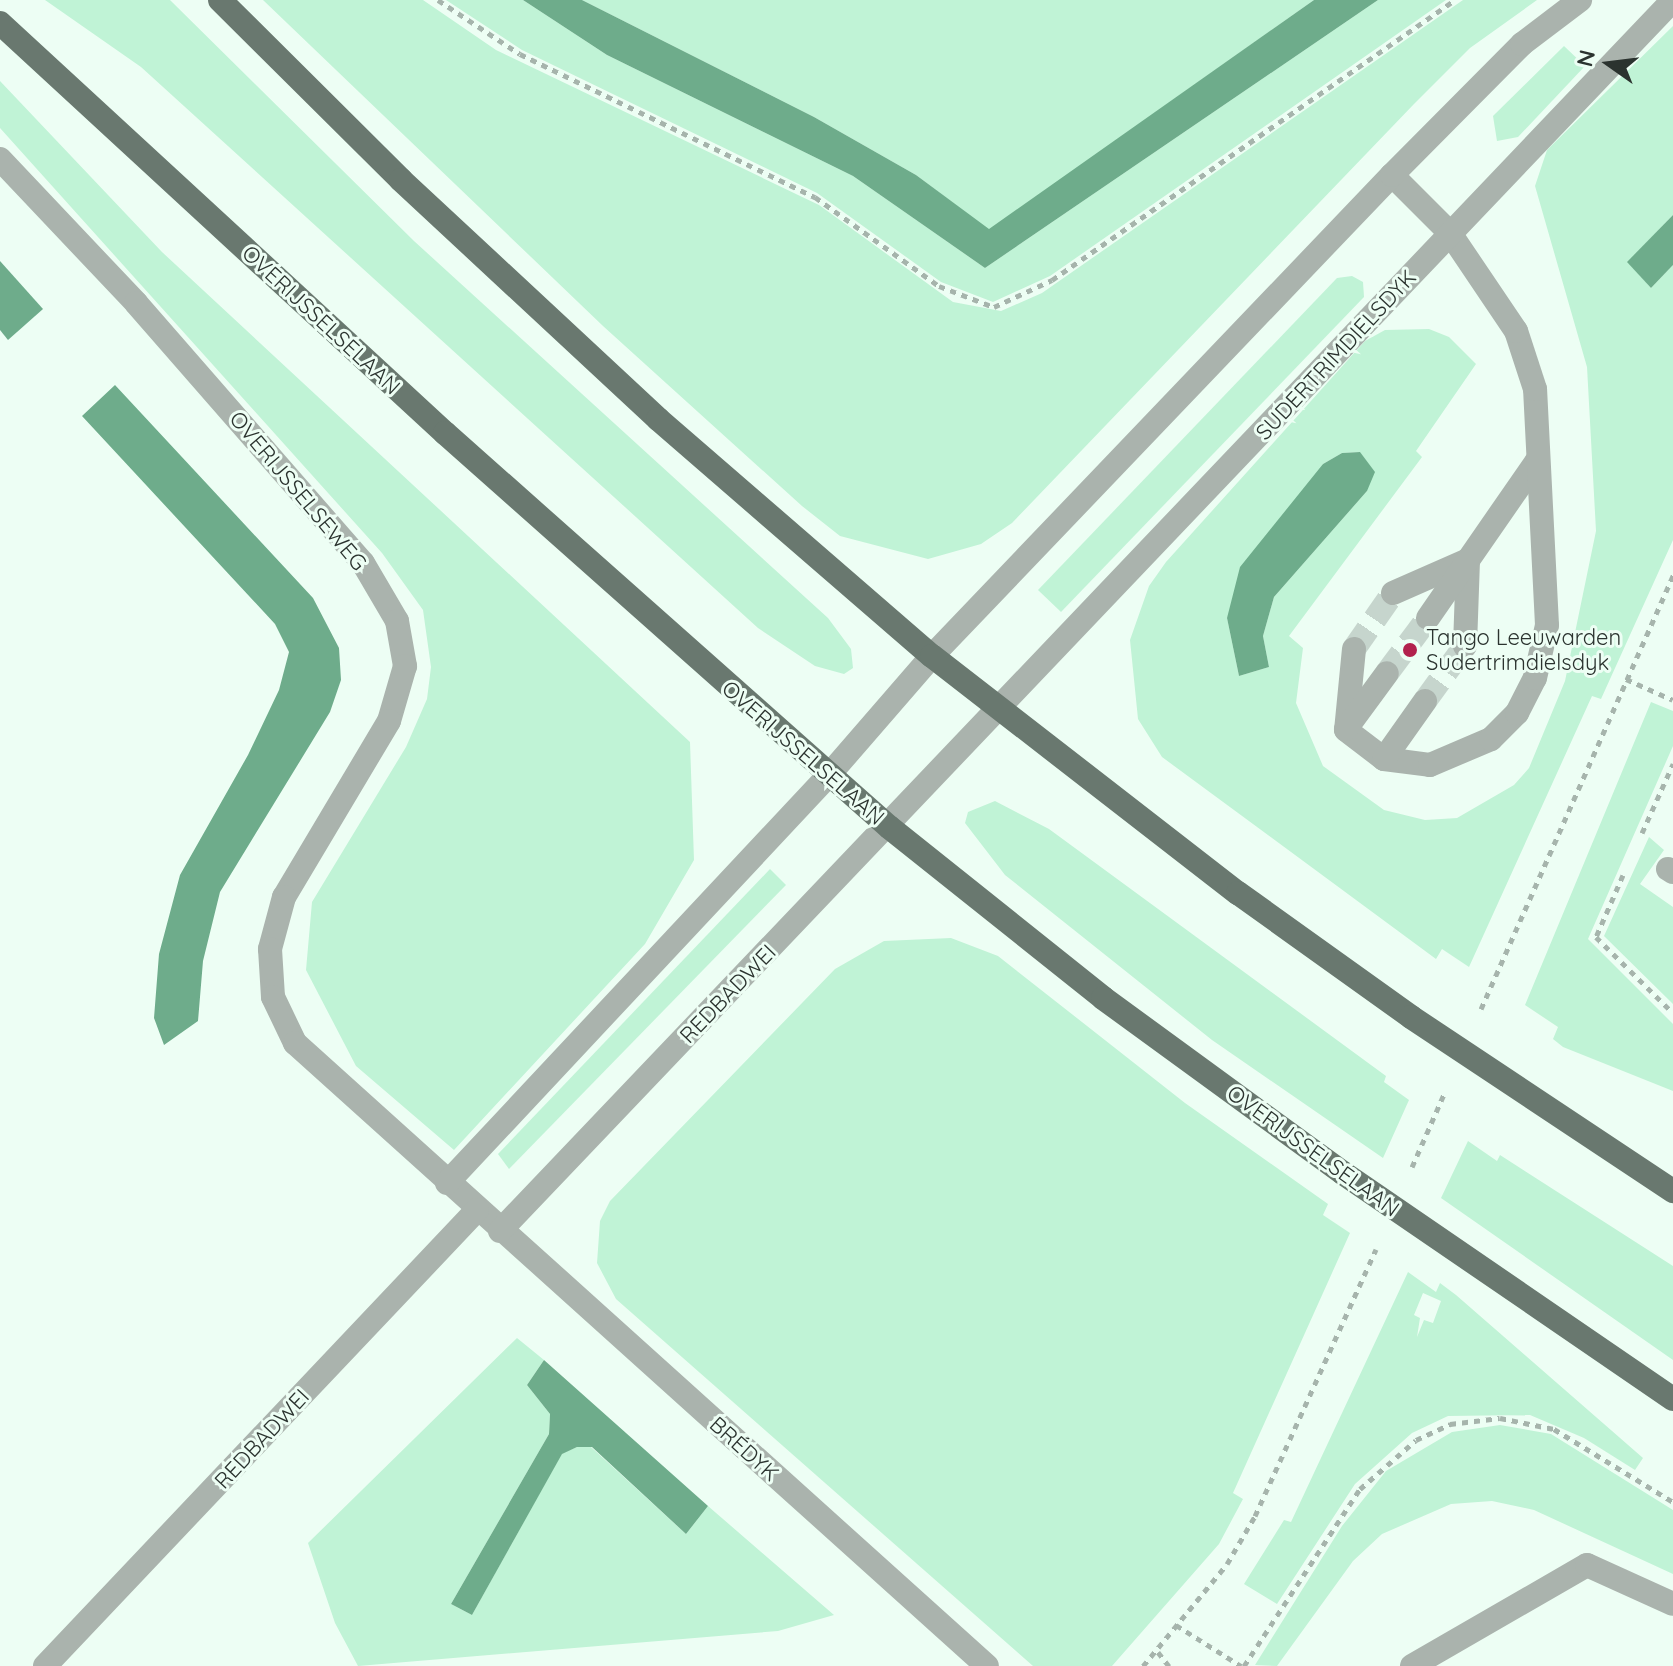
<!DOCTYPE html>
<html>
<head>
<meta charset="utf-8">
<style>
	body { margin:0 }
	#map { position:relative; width:1673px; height:1666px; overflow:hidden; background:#edfef4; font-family:Quicksand,sans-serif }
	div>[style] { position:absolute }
	.green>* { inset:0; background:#c0f3d6 }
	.water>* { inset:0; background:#6eac8b }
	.minor-tunnel>* { height:24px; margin-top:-12px; transform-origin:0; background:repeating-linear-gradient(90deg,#c6d5cd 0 24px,transparent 0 36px) }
	.path>* { height:5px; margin-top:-2.5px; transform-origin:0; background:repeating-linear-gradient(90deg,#a6b4ac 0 6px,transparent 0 12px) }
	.minor>* { height:24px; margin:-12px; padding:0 12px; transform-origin:12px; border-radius:12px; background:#aab3ad }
	.major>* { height:24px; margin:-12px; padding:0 12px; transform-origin:12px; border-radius:12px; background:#69786f }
	.dots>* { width:22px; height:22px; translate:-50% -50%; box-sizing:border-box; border:4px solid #edfef4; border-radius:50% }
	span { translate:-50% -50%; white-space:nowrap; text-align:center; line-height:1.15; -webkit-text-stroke:6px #edfef4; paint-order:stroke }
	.street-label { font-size:22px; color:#2b332f }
	.poi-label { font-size:22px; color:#2b332f }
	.left { translate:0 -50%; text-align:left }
	.north { position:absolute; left:1569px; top:24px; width:80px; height:80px; -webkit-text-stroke:6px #edfef4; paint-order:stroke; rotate:284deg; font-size:22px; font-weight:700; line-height:32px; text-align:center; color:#2b332f }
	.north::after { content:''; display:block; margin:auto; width:28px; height:36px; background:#2b332f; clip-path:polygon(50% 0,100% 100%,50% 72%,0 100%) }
</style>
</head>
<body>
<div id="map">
	<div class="green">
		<i style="clip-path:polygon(45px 0,170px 0,414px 241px,828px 618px,851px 649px,853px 668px,844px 674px,815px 666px,758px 628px,141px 67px)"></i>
		<i style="clip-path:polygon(263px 0,423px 0,496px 50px,819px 205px,953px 302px,1001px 311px,1042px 293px,1463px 0,1537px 0,1470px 48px,1414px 104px,1012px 523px,981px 544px,928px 559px,840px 536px,802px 506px,603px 326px)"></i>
		<i style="clip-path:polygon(446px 0,523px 0,607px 55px,853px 176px,985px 268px,1378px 0,1446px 0,1050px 276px,993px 302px,941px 282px,817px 193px,522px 50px)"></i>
		<i style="clip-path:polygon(582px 0,1314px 0,989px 230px,916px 175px,814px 117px)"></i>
		<i style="clip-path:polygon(evenodd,1673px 26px,1673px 215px,1628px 262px,1651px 288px,1673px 265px,1673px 540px,1601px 699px,1592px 696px,1469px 967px,1442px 949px,1436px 959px,1162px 757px,1138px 719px,1130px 640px,1149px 586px,1166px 562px,1365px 341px,1385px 330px,1429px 329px,1449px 337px,1476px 364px,1416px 451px,1422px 457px,1289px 636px,1303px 648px,1296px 703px,1323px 766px,1384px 810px,1425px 820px,1457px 818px,1514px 785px,1529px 768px,1565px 681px,1596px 531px,1587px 367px,1535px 186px,1547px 150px,1673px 26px,1360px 452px,1367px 491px,1274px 597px,1263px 636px,1269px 667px,1239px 676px,1227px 618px,1323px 464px,1342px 453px,1360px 452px)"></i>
		<i style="clip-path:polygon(1564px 46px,1585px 66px,1518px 137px,1497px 141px,1493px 116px)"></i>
		<i style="clip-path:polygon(0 81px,162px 252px,690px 742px,694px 860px,645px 944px,454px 1150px,356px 1066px,306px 970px,312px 902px,406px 747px,427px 699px,431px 667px,423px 610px,382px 553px,0 128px)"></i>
		<i style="clip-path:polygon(1352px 276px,1363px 282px,1364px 297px,1061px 612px,1038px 590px,1337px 278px)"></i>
		<i style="clip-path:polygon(1651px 702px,1673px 711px,1673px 746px,1588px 939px,1673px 1024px,1673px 1091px,1563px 1047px,1553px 1039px,1558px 1027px,1525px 1005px)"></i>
		<i style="clip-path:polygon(995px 801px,1049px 829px,1386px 1076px,1384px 1082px,1409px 1100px,1383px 1158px,1212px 1040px,1005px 875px,965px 823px,968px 812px)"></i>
		<i style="clip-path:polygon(1649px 837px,1664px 850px,1640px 884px,1673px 907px,1673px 1004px,1604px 936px)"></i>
		<i style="clip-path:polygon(770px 869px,786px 885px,509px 1169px,498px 1154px)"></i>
		<i style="clip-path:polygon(951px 938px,998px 956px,1185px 1103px,1328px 1204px,1323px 1215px,1350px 1233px,1233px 1493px,1243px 1499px,1219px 1544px,1112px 1666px,1033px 1666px,616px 1299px,597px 1263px,600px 1221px,610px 1201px,835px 969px,884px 941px)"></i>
		<i style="clip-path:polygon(1468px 1141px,1497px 1161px,1500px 1155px,1673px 1266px,1673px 1360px,1441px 1198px)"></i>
		<i style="clip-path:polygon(evenodd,1408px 1272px,1436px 1292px,1440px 1283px,1456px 1295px,1643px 1458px,1635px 1470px,1584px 1438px,1530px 1415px,1448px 1416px,1412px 1433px,1355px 1484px,1277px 1604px,1244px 1584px,1284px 1520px,1291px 1522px,1408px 1272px,1423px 1293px,1441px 1301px,1433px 1323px,1424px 1320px,1417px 1337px,1420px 1318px,1414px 1315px,1423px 1293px)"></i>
		<i style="clip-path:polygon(517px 1338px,544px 1360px,527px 1385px,550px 1414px,549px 1434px,451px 1604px,472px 1615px,562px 1453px,577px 1447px,591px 1447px,686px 1534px,708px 1506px,834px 1615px,778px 1631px,358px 1666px,335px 1623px,308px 1543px)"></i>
		<i style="clip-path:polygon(1500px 1425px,1551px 1434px,1673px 1510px,1673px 1574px,1534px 1510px,1492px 1501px,1451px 1504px,1382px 1534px,1353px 1561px,1277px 1666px,1255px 1665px,1342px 1526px,1386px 1471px,1452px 1432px)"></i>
	</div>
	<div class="water">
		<i style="clip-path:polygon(523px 0,582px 0,814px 117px,916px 175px,989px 229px,1314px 0,1378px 0,985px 268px,853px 176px,607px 55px)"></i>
		<i style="clip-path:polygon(1673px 215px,1673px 265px,1651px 288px,1627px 262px)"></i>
		<i style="clip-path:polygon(0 261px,43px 309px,8px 340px,0 330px)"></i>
		<i style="clip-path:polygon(115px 385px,313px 598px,339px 648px,341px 680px,330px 712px,220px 892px,203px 961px,198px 1021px,164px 1045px,154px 1018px,159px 954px,180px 875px,248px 755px,279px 690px,289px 652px,275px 624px,82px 416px)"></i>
		<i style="clip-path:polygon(1360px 452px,1375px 472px,1367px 491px,1274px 597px,1263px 636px,1269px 667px,1239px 676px,1227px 618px,1240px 567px,1323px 464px,1342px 453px)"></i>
		<i style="clip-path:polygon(544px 1360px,708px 1506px,686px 1534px,592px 1447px,577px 1447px,562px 1454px,472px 1615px,451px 1604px,549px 1434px,550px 1414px,527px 1385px)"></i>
	</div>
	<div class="minor-tunnel">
		<i style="left:1354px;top:649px;width:68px;rotate:-55.1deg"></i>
		<i style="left:1387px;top:673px;width:69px;rotate:-53.3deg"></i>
		<i style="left:1425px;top:701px;width:68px;rotate:-54deg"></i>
	</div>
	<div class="path">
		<i style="left:438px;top:0;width:98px;rotate:33.4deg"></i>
		<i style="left:520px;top:54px;width:328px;rotate:25.9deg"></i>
		<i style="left:815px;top:197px;width:153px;rotate:35.7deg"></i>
		<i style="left:939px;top:286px;width:59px;rotate:20.9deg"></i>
		<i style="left:994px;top:307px;width:64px;rotate:-25deg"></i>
		<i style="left:1052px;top:280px;width:491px;rotate:-34.8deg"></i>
		<i style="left:1626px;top:679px;width:51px;rotate:24.1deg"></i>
		<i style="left:1642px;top:833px;width:76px;rotate:-65.8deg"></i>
		<i style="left:1623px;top:875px;width:68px;rotate:113.5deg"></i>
		<i style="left:1596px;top:937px;width:108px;rotate:44.6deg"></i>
		<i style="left:1481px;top:1009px;width:475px;rotate:-66.1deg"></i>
		<i style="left:1412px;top:1167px;width:82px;rotate:-66.3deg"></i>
		<i style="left:1176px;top:1625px;width:77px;rotate:32.2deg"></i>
		<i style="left:1158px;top:1652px;width:18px;rotate:52deg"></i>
		<i style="left:1143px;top:1666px;width:132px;rotate:-50.5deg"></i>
		<i style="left:1227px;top:1564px;width:56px;rotate:-59.7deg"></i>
		<i style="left:1255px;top:1516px;width:293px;rotate:-65.6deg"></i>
		<i style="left:1244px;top:1666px;width:212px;rotate:-56.8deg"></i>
		<i style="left:1360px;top:1489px;width:74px;rotate:-41.2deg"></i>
		<i style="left:1416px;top:1440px;width:38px;rotate:-25deg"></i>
		<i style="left:1450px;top:1424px;width:50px;rotate:-6.8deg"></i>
		<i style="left:1500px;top:1418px;width:55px;rotate:11.5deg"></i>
		<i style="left:1554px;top:1429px;width:140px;rotate:31.5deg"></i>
	</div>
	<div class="minor">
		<i style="left:0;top:159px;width:198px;rotate:46.6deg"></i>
		<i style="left:136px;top:303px;width:345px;rotate:48.9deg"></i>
		<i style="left:363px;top:563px;width:67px;rotate:59.6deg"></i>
		<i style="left:397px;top:621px;width:46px;rotate:79.9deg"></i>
		<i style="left:405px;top:666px;width:57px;rotate:106.2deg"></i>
		<i style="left:389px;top:721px;width:205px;rotate:120.8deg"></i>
		<i style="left:284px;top:897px;width:54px;rotate:105.1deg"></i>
		<i style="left:270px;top:949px;width:48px;rotate:86.4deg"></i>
		<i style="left:273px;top:997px;width:51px;rotate:64.4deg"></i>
		<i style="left:295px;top:1043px;width:931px;rotate:42deg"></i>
		<i style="left:1393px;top:593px;width:82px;rotate:-23.7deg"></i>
		<i style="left:1468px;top:560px;width:86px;rotate:92deg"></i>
		<i style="left:1428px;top:618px;width:193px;rotate:-55.3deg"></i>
		<i style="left:1354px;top:649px;width:81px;rotate:95.6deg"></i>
		<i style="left:1346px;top:730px;width:48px;rotate:37.3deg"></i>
		<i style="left:1384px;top:759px;width:46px;rotate:7.4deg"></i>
		<i style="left:1430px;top:765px;width:66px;rotate:-23.1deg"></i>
		<i style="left:1491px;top:739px;width:37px;rotate:-45deg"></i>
		<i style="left:1517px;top:713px;width:39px;rotate:-63deg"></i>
		<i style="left:1535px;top:678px;width:54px;rotate:-77.2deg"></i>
		<i style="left:1547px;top:625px;width:236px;rotate:-92.9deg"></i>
		<i style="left:1535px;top:389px;width:61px;rotate:-108.1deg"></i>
		<i style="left:1516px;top:331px;width:118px;rotate:-124deg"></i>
		<i style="left:1450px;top:233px;width:82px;rotate:-135deg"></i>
		<i style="left:1346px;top:729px;width:69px;rotate:-53.8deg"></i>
		<i style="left:1384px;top:759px;width:71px;rotate:-54.7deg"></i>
		<i style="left:1668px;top:869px;width:6px;rotate:31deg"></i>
		<i style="left:447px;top:1183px;width:558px;rotate:-46.89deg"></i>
		<i style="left:828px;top:776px;width:159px;rotate:-49.1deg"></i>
		<i style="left:932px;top:656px;width:666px;rotate:-46.28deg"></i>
		<i style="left:1392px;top:175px;width:185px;rotate:-45.2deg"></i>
		<i style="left:1522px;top:44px;width:73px;rotate:-37.2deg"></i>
		<i style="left:500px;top:1231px;width:1700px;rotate:-46.38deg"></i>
		<i style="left:45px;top:1666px;width:628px;rotate:-46.55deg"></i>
		<i style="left:1412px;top:1666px;width:202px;rotate:-30deg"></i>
		<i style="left:1587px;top:1565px;width:94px;rotate:24.4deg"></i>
	</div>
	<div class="major">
		<i style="left:220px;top:0;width:255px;rotate:44.8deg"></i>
		<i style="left:401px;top:180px;width:351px;rotate:42.9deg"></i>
		<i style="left:658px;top:419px;width:362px;rotate:40.9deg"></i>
		<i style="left:932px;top:656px;width:387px;rotate:37.8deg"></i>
		<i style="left:1238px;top:893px;width:213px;rotate:35.6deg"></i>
		<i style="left:1411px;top:1017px;width:315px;rotate:33.6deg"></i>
		<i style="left:0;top:23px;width:605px;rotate:42.66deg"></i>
		<i style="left:445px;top:433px;width:594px;rotate:41.59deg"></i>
		<i style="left:889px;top:827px;width:274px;rotate:38.6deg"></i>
		<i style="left:1103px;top:998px;width:297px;rotate:36.1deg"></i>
		<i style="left:1343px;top:1173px;width:400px;rotate:34.4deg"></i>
	</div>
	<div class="dots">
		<i style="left:1410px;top:650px;background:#b2214d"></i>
	</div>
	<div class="street-label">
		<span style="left:321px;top:320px;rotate:43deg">OVERIJSSELSELAAN</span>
		<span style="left:1336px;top:355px;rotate:-47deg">SUDERTRIMDIELSDYK</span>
		<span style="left:298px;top:491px;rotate:50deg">OVERIJSSELSEWEG</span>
		<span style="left:803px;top:753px;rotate:41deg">OVERIJSSELSELAAN</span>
		<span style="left:728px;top:994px;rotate:-46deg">REDBADWEI</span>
		<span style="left:1313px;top:1151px;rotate:36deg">OVERIJSSELSELAAN</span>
		<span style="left:262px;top:1439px;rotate:-47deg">REDBADWEI</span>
		<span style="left:744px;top:1449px;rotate:42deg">BRÉDYK</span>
	</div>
	<div class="poi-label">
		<span class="left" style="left:1426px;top:650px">Tango Leeuwarden<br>Sudertrimdielsdyk</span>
	</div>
	<div class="north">N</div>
</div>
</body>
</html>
